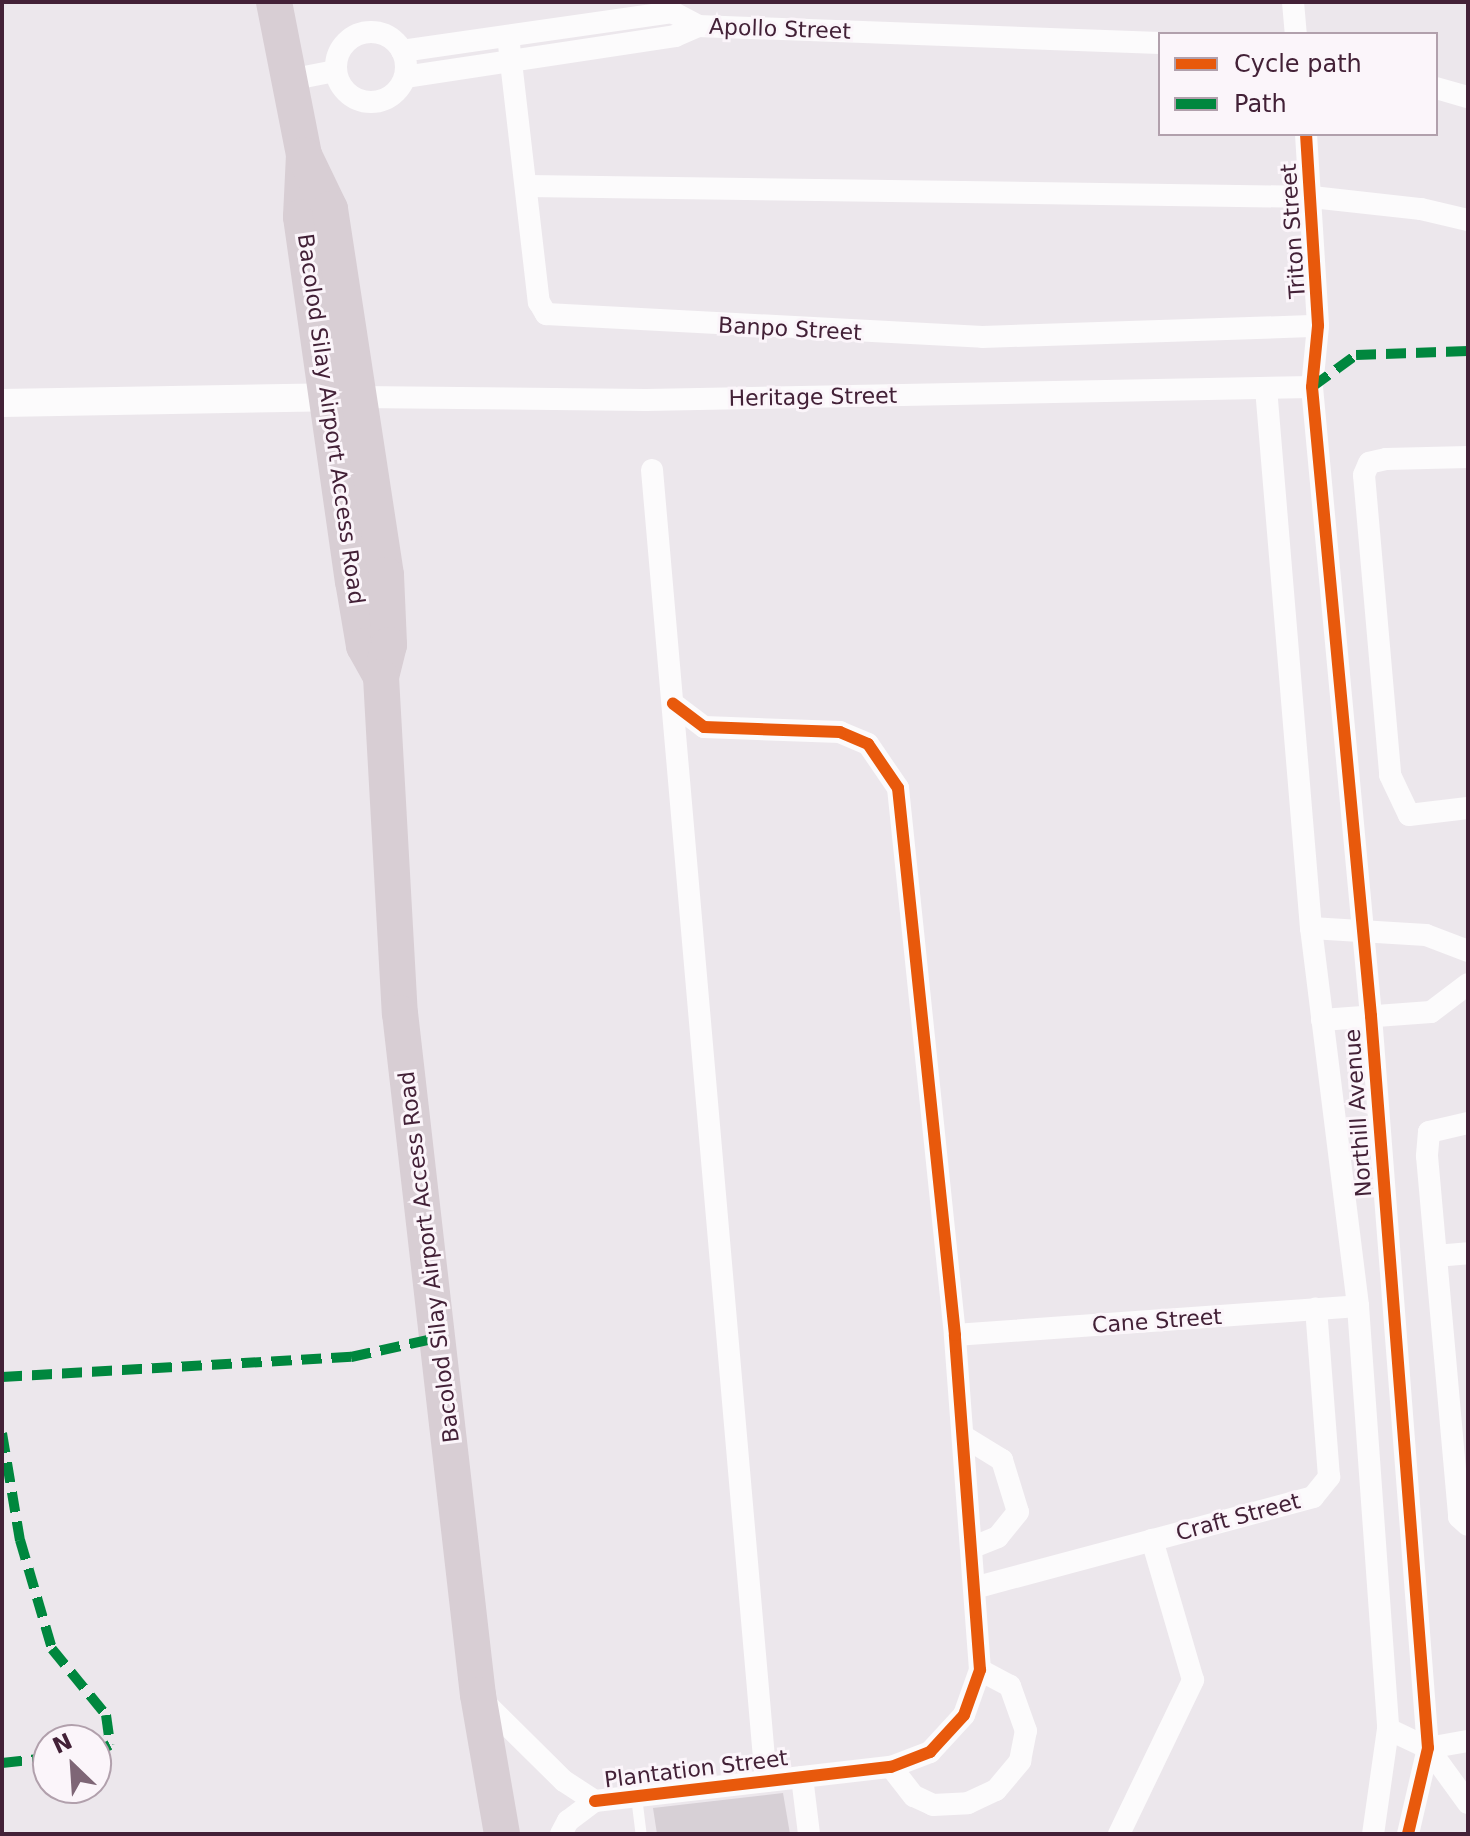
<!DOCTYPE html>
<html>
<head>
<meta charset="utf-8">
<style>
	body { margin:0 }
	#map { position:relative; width:1470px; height:1836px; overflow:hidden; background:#ece7ec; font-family:"DejaVu Sans",sans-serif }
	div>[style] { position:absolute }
	.building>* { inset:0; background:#d7d0d6 }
	.service>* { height:11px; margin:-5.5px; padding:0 5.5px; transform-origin:5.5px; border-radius:5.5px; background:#fcfbfc }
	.minor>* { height:22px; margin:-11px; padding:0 11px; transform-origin:11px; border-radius:11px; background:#fcfbfc }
	.minor>.ring { margin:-11px; padding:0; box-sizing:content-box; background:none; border:22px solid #fcfbfc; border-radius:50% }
	.tertiary>* { height:28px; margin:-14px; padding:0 14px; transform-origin:14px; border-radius:14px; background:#fcfbfc }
	.primary>* { height:36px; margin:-18px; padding:0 18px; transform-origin:18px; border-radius:18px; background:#d8ced4 }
	.quiet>* { height:10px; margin-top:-5px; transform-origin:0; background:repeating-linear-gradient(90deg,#00873e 0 20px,transparent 0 30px) }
	.cycleway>* { height:12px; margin:-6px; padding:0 6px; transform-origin:6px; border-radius:6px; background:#e8590c }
	span { translate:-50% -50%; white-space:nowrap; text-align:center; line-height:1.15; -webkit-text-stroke:6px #fbf5fa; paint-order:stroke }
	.street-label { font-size:22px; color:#432137 }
	.frame { position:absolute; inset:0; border:4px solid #432137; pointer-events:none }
	.legend { position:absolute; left:1158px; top:32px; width:280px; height:104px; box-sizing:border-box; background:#fbf5fa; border:2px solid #b1a0ac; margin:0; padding:10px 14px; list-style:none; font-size:24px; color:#432137 }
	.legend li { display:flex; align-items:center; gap:16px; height:40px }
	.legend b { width:40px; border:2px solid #b1a0ac }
	.north { position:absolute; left:32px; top:1724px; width:80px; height:80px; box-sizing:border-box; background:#fbf5fa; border:2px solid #b1a0ac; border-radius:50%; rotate:335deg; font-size:22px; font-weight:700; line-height:32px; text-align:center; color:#432137 }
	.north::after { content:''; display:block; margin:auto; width:28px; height:36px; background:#7e6676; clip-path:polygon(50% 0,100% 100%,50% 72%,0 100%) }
</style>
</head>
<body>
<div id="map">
	<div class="building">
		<i style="clip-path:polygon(783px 1793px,790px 1834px,657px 1834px,653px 1808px)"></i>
	</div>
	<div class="service">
		<i style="left:636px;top:1796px;width:38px;rotate:83deg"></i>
	</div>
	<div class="minor">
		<i style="left:1293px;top:2px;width:32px;rotate:85deg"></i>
		<i class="ring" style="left:336px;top:32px;width:48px;height:48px"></i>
		<i style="left:508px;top:36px;width:268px;rotate:83.4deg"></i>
		<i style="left:539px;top:302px;width:14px;rotate:60deg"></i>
		<i style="left:546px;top:314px;width:437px;rotate:3deg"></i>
		<i style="left:982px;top:337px;width:336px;rotate:-1.9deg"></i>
		<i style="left:402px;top:51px;width:273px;rotate:-8.2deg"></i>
		<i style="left:672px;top:12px;width:30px;rotate:28deg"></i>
		<i style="left:405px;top:77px;width:273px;rotate:-8.6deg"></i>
		<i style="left:675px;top:36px;width:25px;rotate:-23deg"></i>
		<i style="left:698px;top:26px;width:462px;rotate:2.1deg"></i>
		<i style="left:289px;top:80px;width:47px;rotate:-11.1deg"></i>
		<i style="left:1436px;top:88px;width:33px;rotate:16deg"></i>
		<i style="left:1306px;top:134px;width:192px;rotate:86.4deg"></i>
		<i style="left:1318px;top:326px;width:61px;rotate:95.6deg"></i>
		<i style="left:1312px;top:387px;width:632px;rotate:84.64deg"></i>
		<i style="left:1371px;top:1016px;width:734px;rotate:85.55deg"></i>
		<i style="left:1428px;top:1748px;width:88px;rotate:103.1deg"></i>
		<i style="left:528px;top:186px;width:784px;rotate:0.8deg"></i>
		<i style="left:1312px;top:197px;width:110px;rotate:6.3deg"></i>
		<i style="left:1421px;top:209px;width:48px;rotate:13.2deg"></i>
		<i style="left:1266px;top:388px;width:542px;rotate:85.24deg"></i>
		<i style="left:1311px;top:928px;width:381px;rotate:82.9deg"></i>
		<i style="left:1358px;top:1306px;width:424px;rotate:85.9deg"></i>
		<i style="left:1388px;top:1729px;width:106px;rotate:98.1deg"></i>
		<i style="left:359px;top:397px;width:287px;rotate:0.6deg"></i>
		<i style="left:646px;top:400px;width:666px;rotate:-1.12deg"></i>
		<i style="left:1468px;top:457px;width:82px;rotate:178.6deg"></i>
		<i style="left:1386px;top:459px;width:17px;rotate:167deg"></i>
		<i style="left:1369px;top:463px;width:13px;rotate:113deg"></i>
		<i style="left:1364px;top:475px;width:301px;rotate:85deg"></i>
		<i style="left:1390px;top:775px;width:44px;rotate:64.6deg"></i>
		<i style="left:1409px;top:815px;width:59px;rotate:-6.8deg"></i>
		<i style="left:652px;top:470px;width:1316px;rotate:85.03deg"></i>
		<i style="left:1311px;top:928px;width:115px;rotate:3.5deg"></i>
		<i style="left:1426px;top:935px;width:45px;rotate:20.9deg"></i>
		<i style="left:1322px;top:1020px;width:109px;rotate:-4.2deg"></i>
		<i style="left:1431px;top:1012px;width:46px;rotate:-37.1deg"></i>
		<i style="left:1468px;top:1123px;width:40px;rotate:167deg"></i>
		<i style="left:1429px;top:1132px;width:24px;rotate:95deg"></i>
		<i style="left:1427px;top:1156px;width:362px;rotate:84.9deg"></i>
		<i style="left:1459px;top:1517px;width:12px;rotate:42deg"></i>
		<i style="left:1436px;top:1256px;width:32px;rotate:-5deg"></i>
		<i style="left:955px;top:1335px;width:404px;rotate:-4.1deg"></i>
		<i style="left:963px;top:1436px;width:46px;rotate:31.6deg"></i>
		<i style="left:1002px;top:1460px;width:54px;rotate:72.9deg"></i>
		<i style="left:1018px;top:1512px;width:32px;rotate:129deg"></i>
		<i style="left:998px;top:1537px;width:29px;rotate:158deg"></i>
		<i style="left:974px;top:1588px;width:351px;rotate:-15deg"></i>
		<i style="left:1313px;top:1497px;width:26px;rotate:-51deg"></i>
		<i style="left:1329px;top:1477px;width:169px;rotate:-94.4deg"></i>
		<i style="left:480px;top:1698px;width:118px;rotate:44.7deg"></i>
		<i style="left:564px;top:1781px;width:37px;rotate:33deg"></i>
		<i style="left:1388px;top:1729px;width:44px;rotate:25.4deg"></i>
		<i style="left:1428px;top:1748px;width:68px;rotate:54deg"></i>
		<i style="left:1428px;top:1748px;width:41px;rotate:-9.9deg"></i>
		<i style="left:891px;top:1767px;width:37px;rotate:52deg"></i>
		<i style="left:914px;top:1796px;width:21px;rotate:25deg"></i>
		<i style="left:933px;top:1805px;width:35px;rotate:-3deg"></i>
		<i style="left:968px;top:1803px;width:31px;rotate:-25deg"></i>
		<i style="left:996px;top:1790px;width:38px;rotate:-50deg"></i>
		<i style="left:1020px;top:1761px;width:31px;rotate:-79deg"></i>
		<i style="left:1026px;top:1731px;width:48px;rotate:-109.6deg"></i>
		<i style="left:1010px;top:1686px;width:34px;rotate:-152deg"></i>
		<i style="left:802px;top:1777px;width:57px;rotate:83deg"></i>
		<i style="left:595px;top:1801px;width:298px;rotate:-6.6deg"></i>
		<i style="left:891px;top:1767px;width:42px;rotate:-21deg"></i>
		<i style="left:930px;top:1752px;width:50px;rotate:-47.4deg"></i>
		<i style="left:964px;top:1715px;width:48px;rotate:-70.4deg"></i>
		<i style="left:980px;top:1670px;width:336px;rotate:-94.3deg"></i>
		<i style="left:955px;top:1335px;width:550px;rotate:-95.95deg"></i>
		<i style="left:898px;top:788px;width:53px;rotate:-124.3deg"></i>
		<i style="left:868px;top:744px;width:30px;rotate:-157deg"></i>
		<i style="left:840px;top:732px;width:136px;rotate:-177.9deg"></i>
		<i style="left:704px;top:727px;width:39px;rotate:-143deg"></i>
		<i style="left:561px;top:1834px;width:15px;rotate:-62deg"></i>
		<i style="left:568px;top:1821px;width:34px;rotate:-37deg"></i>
		<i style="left:1119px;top:1834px;width:171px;rotate:-64.3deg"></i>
		<i style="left:1193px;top:1680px;width:146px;rotate:-106.3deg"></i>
	</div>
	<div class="tertiary">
		<i style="left:2px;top:403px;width:345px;rotate:-1deg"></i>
	</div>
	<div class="primary">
		<i style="left:274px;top:2px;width:156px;rotate:78.9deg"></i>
		<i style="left:304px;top:155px;width:62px;rotate:92.8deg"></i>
		<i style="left:301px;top:217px;width:368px;rotate:81.9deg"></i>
		<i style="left:353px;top:581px;width:66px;rotate:80.4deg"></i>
		<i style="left:364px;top:646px;width:35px;rotate:61deg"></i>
		<i style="left:304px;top:155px;width:60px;rotate:64.3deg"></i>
		<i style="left:330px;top:209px;width:370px;rotate:81.3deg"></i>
		<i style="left:386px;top:575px;width:70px;rotate:87.5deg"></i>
		<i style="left:389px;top:645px;width:33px;rotate:104deg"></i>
		<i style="left:381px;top:677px;width:337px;rotate:86.8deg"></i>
		<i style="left:400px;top:1013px;width:686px;rotate:83.48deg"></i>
		<i style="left:478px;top:1695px;width:141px;rotate:80.2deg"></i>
	</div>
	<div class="quiet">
		<i style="left:1312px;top:387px;width:54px;rotate:-36deg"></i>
		<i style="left:1356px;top:355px;width:112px;rotate:-2deg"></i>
		<i style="left:2px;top:1377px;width:350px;rotate:-3.3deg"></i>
		<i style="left:351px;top:1357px;width:92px;rotate:-12.5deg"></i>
		<i style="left:2px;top:1433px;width:109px;rotate:80.5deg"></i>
		<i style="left:20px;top:1540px;width:114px;rotate:73.6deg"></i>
		<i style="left:52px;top:1649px;width:85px;rotate:50.7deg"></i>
		<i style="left:106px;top:1715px;width:30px;rotate:82deg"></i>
		<i style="left:110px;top:1745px;width:16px;rotate:153deg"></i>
		<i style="left:2px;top:1763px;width:46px;rotate:-6.2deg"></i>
	</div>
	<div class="cycleway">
		<i style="left:1306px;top:134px;width:192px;rotate:86.4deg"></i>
		<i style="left:1318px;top:326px;width:61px;rotate:95.6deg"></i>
		<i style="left:1312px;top:387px;width:632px;rotate:84.64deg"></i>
		<i style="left:1371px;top:1016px;width:734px;rotate:85.55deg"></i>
		<i style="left:1428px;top:1748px;width:88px;rotate:103.1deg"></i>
		<i style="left:595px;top:1801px;width:298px;rotate:-6.6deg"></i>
		<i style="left:891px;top:1767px;width:42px;rotate:-21deg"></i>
		<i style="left:930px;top:1752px;width:50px;rotate:-47.4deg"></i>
		<i style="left:964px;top:1715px;width:48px;rotate:-70.4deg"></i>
		<i style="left:980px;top:1670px;width:336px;rotate:-94.3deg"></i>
		<i style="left:955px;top:1335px;width:550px;rotate:-95.95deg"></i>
		<i style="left:898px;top:788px;width:53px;rotate:-124.3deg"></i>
		<i style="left:868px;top:744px;width:30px;rotate:-157deg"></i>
		<i style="left:840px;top:732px;width:136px;rotate:-177.9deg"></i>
		<i style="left:704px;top:727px;width:39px;rotate:-143deg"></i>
	</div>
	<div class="street-label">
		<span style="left:780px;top:29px;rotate:2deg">Apollo Street</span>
		<span style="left:1293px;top:231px;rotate:-94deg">Triton Street</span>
		<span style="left:790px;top:329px;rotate:3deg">Banpo Street</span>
		<span style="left:813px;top:397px;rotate:-1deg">Heritage Street</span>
		<span style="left:331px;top:419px;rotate:82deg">Bacolod Silay Airport Access Road</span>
		<span style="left:1358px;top:1113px;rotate:-94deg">Northill Avenue</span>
		<span style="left:429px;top:1257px;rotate:-97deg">Bacolod Silay Airport Access Road</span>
		<span style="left:1157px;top:1321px;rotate:-4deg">Cane Street</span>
		<span style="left:1238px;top:1517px;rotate:-15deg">Craft Street</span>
		<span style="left:696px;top:1769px;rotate:-7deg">Plantation Street</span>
	</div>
	<div class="frame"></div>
	<ul class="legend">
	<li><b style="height:10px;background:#e8590c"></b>Cycle path</li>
	<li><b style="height:10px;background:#00873e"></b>Path</li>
	</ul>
	<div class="north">N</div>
</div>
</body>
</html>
